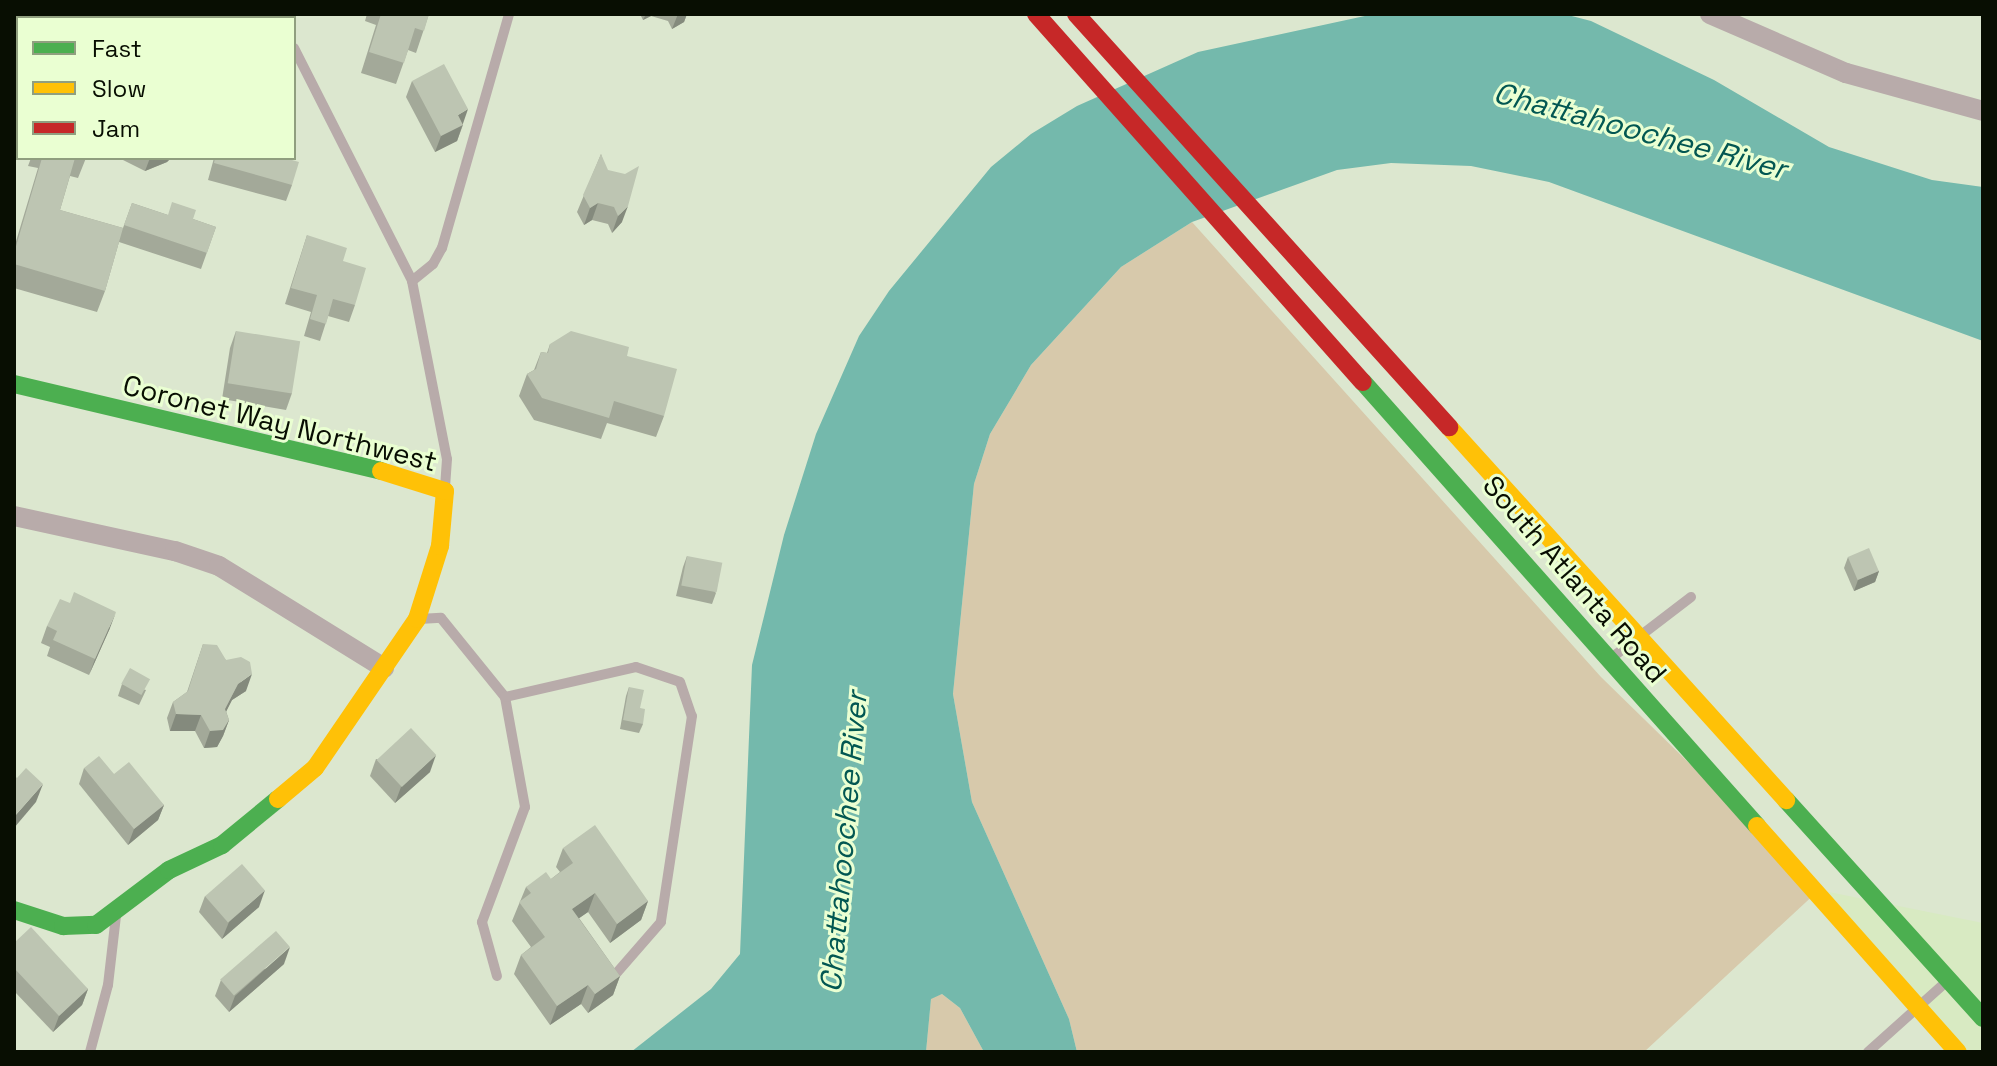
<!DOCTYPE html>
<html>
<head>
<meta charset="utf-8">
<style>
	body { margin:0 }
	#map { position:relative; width:1997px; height:1066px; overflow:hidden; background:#dce7cf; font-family:"Space Grotesk",sans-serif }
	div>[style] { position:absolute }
	.built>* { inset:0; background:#d8eac2 }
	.green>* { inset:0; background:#d7c9ab }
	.water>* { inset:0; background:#74b9ac }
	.lane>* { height:10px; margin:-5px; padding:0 5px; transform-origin:5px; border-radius:5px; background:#b8abaa }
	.street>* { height:20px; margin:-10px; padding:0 10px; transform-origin:10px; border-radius:10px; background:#b8abaa }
	.fast>* { height:18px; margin:-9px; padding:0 9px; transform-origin:9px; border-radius:9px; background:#4caf50 }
	.slow>* { height:18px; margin:-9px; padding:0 9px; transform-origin:9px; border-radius:9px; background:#ffc107 }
	.jam>* { height:18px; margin:-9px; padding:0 9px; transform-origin:9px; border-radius:9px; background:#c62828 }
	.wall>* { inset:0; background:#a3a999 }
	.shaded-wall>* { inset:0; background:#848a7d }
	.building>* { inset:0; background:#bdc5b2; transform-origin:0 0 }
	span { translate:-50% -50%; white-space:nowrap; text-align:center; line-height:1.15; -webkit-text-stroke:6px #eaffd2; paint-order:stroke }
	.street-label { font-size:28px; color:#080e02 }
	.water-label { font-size:30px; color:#025752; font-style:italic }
	.frame { position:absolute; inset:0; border:16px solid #080e02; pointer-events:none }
	.legend { position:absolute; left:16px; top:16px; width:280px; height:144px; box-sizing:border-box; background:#eaffd2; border:2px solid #909f7f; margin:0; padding:10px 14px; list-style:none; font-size:24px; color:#080e02 }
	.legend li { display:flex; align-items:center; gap:16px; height:40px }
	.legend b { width:40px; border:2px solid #909f7f }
</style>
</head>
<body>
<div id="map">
	<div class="built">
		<i style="clip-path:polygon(1819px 890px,1983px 923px,1983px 1052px,1958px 1052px)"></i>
	</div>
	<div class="green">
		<i style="clip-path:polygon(1192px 222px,1601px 677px,1819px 890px,1644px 1052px,1077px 1052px,1069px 1019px,972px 802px,953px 694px,974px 484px,990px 434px,1031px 365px,1121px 267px)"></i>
		<i style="clip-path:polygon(942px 994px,960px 1008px,984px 1052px,926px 1052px,931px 998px)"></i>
	</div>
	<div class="water">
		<i style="clip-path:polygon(1374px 14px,1564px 14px,1591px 21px,1714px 80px,1829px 147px,1932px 180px,1983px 187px,1983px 341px,1549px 182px,1471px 166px,1391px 163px,1337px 170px,1192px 222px,1121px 267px,1031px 365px,990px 434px,974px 484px,953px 694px,972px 802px,1069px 1019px,1077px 1052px,984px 1052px,960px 1008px,942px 994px,931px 999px,926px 1052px,631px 1052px,711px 989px,740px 954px,752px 665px,784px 535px,816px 434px,859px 336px,889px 291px,991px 167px,1031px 134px,1077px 106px,1198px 52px)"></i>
	</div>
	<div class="lane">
		<i style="left:277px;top:14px;width:4px;rotate:63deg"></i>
		<i style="left:294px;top:48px;width:261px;rotate:63.1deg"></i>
		<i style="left:412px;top:281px;width:181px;rotate:78.9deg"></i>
		<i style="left:447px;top:459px;width:31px;rotate:94deg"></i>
		<i style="left:412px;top:281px;width:27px;rotate:-39deg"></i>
		<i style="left:433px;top:264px;width:18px;rotate:-61deg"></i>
		<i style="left:442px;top:248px;width:243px;rotate:-74deg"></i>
		<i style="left:419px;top:619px;width:22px;rotate:-3deg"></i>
		<i style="left:441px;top:618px;width:102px;rotate:51deg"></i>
		<i style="left:505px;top:697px;width:112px;rotate:79.7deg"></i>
		<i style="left:525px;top:807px;width:123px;rotate:110.5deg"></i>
		<i style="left:482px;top:922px;width:56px;rotate:74.5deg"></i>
		<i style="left:1610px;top:659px;width:102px;rotate:-37.4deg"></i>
		<i style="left:505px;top:697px;width:134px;rotate:-12.9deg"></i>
		<i style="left:636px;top:667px;width:46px;rotate:18.8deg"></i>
		<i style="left:680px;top:682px;width:36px;rotate:71deg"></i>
		<i style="left:692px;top:716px;width:208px;rotate:98.6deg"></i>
		<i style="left:661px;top:922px;width:70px;rotate:131deg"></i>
		<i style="left:90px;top:1052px;width:69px;rotate:-75deg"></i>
		<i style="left:108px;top:985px;width:69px;rotate:-83.4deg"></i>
		<i style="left:1868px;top:1052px;width:106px;rotate:-41.9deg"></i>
	</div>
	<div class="street">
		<i style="left:1710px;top:14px;width:148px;rotate:23.5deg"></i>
		<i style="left:1846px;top:73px;width:142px;rotate:15.5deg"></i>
		<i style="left:14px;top:516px;width:165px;rotate:12.3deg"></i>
		<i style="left:175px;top:551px;width:46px;rotate:18.8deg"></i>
		<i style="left:219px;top:566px;width:194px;rotate:31.7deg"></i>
	</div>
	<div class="fast">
		<i style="left:1363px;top:382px;width:594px;rotate:48.41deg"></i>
		<i style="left:14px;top:384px;width:377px;rotate:13.3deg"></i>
		<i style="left:1786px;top:800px;width:294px;rotate:47.9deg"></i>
		<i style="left:14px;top:910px;width:52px;rotate:18.1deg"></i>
		<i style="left:63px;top:926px;width:33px;rotate:-2deg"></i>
		<i style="left:96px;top:925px;width:91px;rotate:-37deg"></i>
		<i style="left:169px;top:870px;width:59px;rotate:-25.3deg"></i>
		<i style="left:222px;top:845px;width:72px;rotate:-39.4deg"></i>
	</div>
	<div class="slow">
		<i style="left:1449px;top:427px;width:503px;rotate:47.9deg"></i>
		<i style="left:278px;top:799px;width:48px;rotate:-40deg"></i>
		<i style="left:315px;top:768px;width:181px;rotate:-55.6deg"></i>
		<i style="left:417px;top:619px;width:77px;rotate:-72.5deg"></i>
		<i style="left:440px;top:546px;width:55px;rotate:-84.8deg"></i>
		<i style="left:445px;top:491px;width:67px;rotate:-162.6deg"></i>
		<i style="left:1757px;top:826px;width:302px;rotate:48.4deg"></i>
	</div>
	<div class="jam">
		<i style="left:1036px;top:14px;width:492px;rotate:48.4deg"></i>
		<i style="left:1076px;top:14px;width:557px;rotate:47.91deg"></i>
	</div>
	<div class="wall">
		<i style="clip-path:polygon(367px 14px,429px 14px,416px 53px,408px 50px,396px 84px,361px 73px,376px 25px,365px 21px)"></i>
		<i style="clip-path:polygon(640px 14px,687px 14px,684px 22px,672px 29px,668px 21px,651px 16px,643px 20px)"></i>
		<i style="clip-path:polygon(412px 81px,463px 125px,457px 141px,435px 152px,406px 97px)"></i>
		<i style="clip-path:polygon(601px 154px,622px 222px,612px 233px,608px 224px,592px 220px,584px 225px,577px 212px)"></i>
		<i style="clip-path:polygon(31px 158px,86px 158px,78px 178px,70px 176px,60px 210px,123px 228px,132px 203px,168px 215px,193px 219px,216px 227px,201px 269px,119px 242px,105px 291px,97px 312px,14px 288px,14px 248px,38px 168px,28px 166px)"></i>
		<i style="clip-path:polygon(119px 158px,171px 158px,167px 162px,145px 171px)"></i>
		<i style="clip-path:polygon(214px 158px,285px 158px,292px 185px,286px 201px,208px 180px)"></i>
		<i style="clip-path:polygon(307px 235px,355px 305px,349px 322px,328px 316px,320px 341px,304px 336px,311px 312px,285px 304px)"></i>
		<i style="clip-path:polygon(236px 331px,292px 393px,286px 410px,222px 399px,230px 348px)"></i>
		<i style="clip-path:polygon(550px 344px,627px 356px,664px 416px,656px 437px,607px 423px,601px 439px,534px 420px,519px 396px,527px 374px,534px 370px,541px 352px,547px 353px)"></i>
		<i style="clip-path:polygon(687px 556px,716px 593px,712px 604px,676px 596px,683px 567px)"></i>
		<i style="clip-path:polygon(1848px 557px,1879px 571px,1875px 582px,1854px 591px,1844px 568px)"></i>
		<i style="clip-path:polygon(47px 626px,110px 628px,89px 675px,47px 656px,50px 647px,41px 643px)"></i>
		<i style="clip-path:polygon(203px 644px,226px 660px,246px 691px,232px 700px,226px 711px,229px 720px,223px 736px,217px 747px,204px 748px,195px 731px,170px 731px,167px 718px,173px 702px,187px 692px)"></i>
		<i style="clip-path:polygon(122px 684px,146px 690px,139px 705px,118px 696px)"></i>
		<i style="clip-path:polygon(629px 687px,640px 708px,643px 724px,639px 733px,620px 729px,626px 696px)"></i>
		<i style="clip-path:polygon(376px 759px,430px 772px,395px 803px,370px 776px)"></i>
		<i style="clip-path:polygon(84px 768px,114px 774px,164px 805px,158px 820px,128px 845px,79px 784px)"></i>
		<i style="clip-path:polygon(563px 848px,648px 901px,641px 920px,610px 943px,588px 912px,579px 918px,620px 976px,613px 995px,588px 1013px,581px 1004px,550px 1025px,514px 974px,521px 955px,531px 947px,512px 921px,526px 887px,551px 879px,560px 872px,556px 867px)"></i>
		<i style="clip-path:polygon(205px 896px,259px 907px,222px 939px,199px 912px)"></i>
		<i style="clip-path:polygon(14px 943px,88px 989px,82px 1005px,53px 1032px,14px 991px)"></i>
		<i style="clip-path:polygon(284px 964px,229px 1012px,215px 996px,221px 980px)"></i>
	</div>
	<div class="shaded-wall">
		<i style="clip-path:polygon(646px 14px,652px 14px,651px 16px,643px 20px)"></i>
		<i style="clip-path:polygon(678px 14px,687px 14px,684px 22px,672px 29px)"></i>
		<i style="clip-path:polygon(468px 109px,457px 141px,435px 152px,441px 136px,458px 115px)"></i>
		<i style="clip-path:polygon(150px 158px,171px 158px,167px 162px,145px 171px)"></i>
		<i style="clip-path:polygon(598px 203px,592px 220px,584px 225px,590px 208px)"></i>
		<i style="clip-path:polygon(628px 206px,622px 222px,612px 233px,618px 216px)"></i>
		<i style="clip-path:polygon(1879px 571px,1875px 582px,1854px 591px,1858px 580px)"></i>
		<i style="clip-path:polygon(116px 612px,110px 628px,89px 675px,95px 659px)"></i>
		<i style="clip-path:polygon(252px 674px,246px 691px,232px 700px,219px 726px,225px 709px,238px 684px)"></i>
		<i style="clip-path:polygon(176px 714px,201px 715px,195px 731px,170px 731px)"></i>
		<i style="clip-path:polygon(229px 720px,223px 736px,217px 747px,204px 748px,210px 731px)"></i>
		<i style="clip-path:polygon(436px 755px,430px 772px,395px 803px,401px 787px)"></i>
		<i style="clip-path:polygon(43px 784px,36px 802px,14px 828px,14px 817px)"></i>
		<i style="clip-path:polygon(164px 805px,158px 820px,128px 845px,134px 829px)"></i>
		<i style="clip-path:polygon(265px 890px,259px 907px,222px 939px,229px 922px)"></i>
		<i style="clip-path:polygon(595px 893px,588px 912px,565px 928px,572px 909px)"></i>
		<i style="clip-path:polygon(648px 901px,641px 920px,610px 943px,617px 924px)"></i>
		<i style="clip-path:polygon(290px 947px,284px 964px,229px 1012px,235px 996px)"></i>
		<i style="clip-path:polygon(620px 976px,613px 995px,588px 1013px,595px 994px)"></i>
		<i style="clip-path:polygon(588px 985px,581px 1004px,550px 1025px,557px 1006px)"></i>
		<i style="clip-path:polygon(88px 989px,82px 1005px,53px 1032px,59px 1016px)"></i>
	</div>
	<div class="building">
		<i style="left:88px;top:14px;width:43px;height:6px"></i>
		<i style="clip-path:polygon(381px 14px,429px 14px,424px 31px,415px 28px,404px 63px,369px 52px)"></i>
		<i style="clip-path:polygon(444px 64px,468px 109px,458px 115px,463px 125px,441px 136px,412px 81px)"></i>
		<i style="clip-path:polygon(601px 154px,608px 170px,625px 174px,639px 166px,628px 206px,618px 216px,614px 207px,598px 203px,590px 208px,583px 195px)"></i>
		<i style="clip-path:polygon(42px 158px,75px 158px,60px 210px,123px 228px,105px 291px,14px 264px,14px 253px)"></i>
		<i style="clip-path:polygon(215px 158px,285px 158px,299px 162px,292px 185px,214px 163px)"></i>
		<i style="clip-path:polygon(172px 202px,196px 210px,193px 219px,216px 227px,207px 253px,124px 225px,132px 203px,168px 215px)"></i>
		<i style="clip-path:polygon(307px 235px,347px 248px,343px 261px,366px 268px,355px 305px,333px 299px,326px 324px,310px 319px,317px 295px,291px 288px)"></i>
		<i style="left:236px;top:331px;width:65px;height:53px;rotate:9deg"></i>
		<i style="clip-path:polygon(571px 331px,629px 347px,627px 356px,677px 369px,664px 416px,614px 401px,609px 418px,542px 398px,527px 374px,536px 369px,541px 352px,548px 353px,550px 344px)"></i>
		<i style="left:1869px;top:548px;width:25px;height:23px;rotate:67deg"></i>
		<i style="left:687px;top:556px;width:36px;height:30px;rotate:11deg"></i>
		<i style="clip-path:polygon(74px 592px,116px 612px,95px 659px,53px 640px,57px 631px,47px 626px,60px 599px,70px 603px)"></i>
		<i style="clip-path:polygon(203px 644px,217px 645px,226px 660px,241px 657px,250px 662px,252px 674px,238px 684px,225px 709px,229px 720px,223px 730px,210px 731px,201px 715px,176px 714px,173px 702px,188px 691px)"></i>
		<i style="left:130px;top:668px;width:23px;height:18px;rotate:29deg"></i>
		<i style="clip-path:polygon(629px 687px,644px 690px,640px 708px,645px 709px,643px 724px,623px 720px)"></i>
		<i style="left:411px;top:728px;width:37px;height:47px;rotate:47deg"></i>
		<i style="clip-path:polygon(99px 756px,114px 774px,129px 762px,164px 805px,134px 829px,84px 768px)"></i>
		<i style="clip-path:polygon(26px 768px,43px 784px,14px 817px,14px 775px,17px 778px)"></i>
		<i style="clip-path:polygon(595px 825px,648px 901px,617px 924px,595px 893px,572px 909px,620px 976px,595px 994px,588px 985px,557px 1006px,521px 955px,545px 937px,519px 902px,531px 893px,526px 887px,546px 872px,551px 879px,573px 863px,563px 848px)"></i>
		<i style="left:242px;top:864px;width:35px;height:49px;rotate:49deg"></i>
		<i style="clip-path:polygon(31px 927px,88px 989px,59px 1016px,14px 968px,14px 943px)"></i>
		<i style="left:276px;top:931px;width:21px;height:74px;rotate:49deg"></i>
	</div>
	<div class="street-label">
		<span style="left:280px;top:423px;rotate:14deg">Coronet Way Northwest</span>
		<span style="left:1575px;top:579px;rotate:49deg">South Atlanta Road</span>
	</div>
	<div class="water-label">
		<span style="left:1640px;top:131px;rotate:15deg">Chattahoochee River</span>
		<span style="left:844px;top:842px;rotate:-85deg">Chattahoochee River</span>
	</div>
	<div class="frame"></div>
	<ul class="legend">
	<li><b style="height:10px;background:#4caf50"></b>Fast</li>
	<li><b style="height:10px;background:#ffc107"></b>Slow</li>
	<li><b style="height:10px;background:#c62828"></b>Jam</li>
	</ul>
</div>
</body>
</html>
